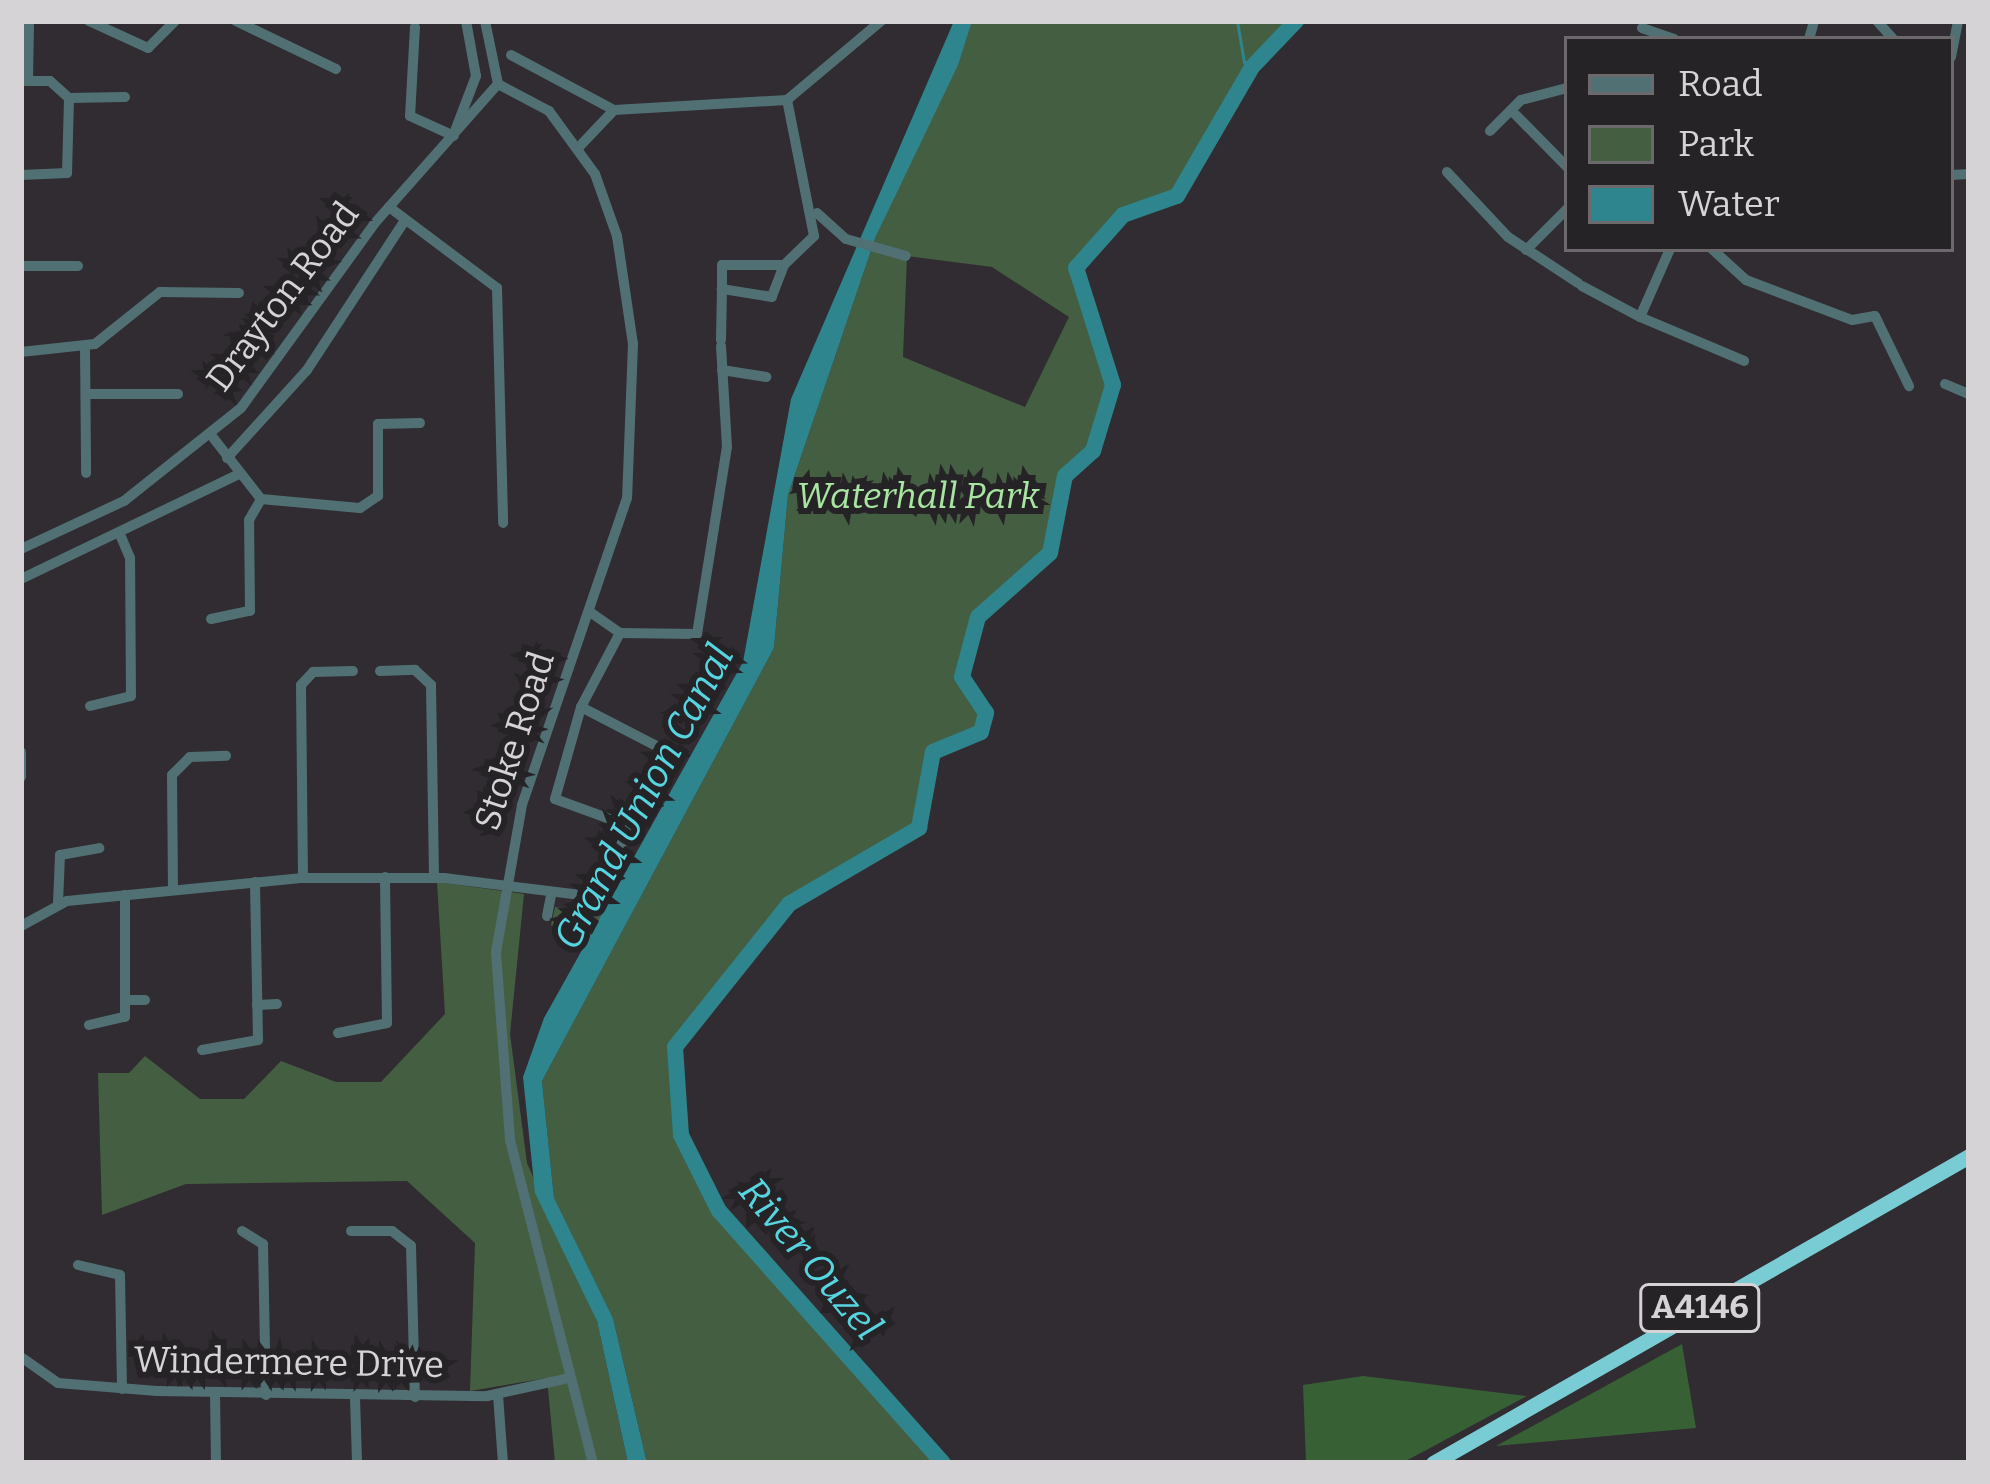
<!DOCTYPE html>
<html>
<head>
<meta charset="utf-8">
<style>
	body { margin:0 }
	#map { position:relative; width:1990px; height:1484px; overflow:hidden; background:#302c31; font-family:Bitter,serif }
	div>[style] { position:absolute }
	.green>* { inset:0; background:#445e42 }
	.forest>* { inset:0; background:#386035 }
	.water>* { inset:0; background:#2f858d }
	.stream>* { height:3px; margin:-1.5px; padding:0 1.5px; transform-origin:1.5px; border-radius:1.5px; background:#2f858d }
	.river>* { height:16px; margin:-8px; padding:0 8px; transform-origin:8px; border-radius:8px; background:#2f858d }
	.minor>* { height:10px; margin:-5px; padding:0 5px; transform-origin:5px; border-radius:5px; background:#517073 }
	.highway>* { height:15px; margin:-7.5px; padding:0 7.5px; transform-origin:7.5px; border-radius:7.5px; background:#79ccd3 }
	span { translate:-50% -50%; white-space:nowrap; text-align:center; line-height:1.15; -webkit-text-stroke:12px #262327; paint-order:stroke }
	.shield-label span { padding:3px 9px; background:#262327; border:3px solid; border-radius:9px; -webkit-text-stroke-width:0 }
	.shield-label { font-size:33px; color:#d5d3d5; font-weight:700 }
	.street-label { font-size:36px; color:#d5d3d5 }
	.park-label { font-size:36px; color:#a7e5a1; font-style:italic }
	.water-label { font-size:39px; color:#56d4e0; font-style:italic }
	.frame { position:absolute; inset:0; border:24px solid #d5d3d5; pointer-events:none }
	.legend { position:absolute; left:1564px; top:36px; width:390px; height:216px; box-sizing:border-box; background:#262327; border:3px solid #6c696d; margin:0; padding:15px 21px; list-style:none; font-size:36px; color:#d5d3d5 }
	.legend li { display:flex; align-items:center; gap:24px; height:60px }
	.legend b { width:60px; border:3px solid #6c696d }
</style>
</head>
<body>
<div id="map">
	<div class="green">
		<i style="clip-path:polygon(evenodd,972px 21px,1296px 21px,1252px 67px,1177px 196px,1123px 215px,1076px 268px,1113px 385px,1093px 451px,1065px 476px,1050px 553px,978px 617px,962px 677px,985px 723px,933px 752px,919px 828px,789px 904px,675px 1047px,681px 1135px,719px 1211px,943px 1463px,647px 1463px,613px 1318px,554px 1199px,542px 1081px,774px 648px,788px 495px,876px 236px,972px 21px,907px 256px,992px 267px,1069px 317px,1025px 407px,903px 357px,907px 256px)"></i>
		<i style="clip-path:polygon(613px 879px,622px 881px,585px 953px,551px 925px,555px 907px,590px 910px)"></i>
		<i style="clip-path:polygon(437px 882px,524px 894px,510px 1034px,527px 1163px,597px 1321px,628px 1463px,555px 1463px,547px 1378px,470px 1391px,475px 1243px,407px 1181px,186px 1184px,102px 1215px,98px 1073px,129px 1073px,145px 1056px,200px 1099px,244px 1099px,281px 1061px,336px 1082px,381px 1082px,445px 1014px)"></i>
	</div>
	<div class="forest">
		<i style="clip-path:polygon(1682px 1344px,1696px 1428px,1496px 1446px)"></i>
		<i style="clip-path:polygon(1363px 1376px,1527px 1396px,1402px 1463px,1306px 1463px,1303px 1385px)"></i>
	</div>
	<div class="water">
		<i style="clip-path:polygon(954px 21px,972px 21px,958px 65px,876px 236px,788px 495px,774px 648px,542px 1081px,554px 1198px,613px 1318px,647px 1463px,628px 1463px,597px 1321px,535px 1193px,523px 1077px,544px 1018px,743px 662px,791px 399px)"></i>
	</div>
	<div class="stream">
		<i style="left:1237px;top:21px;width:42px;rotate:80.3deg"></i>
		<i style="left:1244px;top:62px;width:13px;rotate:9deg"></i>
	</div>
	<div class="river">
		<i style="left:943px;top:1463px;width:337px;rotate:-131.6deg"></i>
		<i style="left:719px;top:1211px;width:85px;rotate:-116.6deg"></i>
		<i style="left:681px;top:1135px;width:88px;rotate:-93.9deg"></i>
		<i style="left:675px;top:1047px;width:183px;rotate:-51.4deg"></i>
		<i style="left:789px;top:904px;width:151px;rotate:-30.3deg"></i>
		<i style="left:919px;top:828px;width:77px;rotate:-79.6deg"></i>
		<i style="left:933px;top:752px;width:52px;rotate:-22.6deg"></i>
		<i style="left:981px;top:732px;width:20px;rotate:-75deg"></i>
		<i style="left:986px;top:713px;width:43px;rotate:-123.7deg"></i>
		<i style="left:962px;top:677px;width:62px;rotate:-75.1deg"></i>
		<i style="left:978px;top:617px;width:96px;rotate:-41.6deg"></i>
		<i style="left:1050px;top:553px;width:78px;rotate:-79deg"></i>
		<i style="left:1065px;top:476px;width:38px;rotate:-42deg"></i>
		<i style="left:1093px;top:451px;width:69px;rotate:-73.1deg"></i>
		<i style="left:1113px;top:385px;width:123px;rotate:-107.5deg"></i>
		<i style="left:1076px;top:268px;width:71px;rotate:-48.4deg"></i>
		<i style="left:1123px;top:215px;width:57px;rotate:-19.4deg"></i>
		<i style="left:1177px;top:196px;width:149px;rotate:-59.8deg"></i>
		<i style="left:1252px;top:67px;width:64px;rotate:-46.3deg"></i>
	</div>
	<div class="minor">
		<i style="left:89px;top:21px;width:65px;rotate:24.6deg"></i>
		<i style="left:148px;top:48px;width:38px;rotate:-45deg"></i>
		<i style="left:236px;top:21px;width:111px;rotate:25.6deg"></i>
		<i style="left:485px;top:21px;width:64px;rotate:78.3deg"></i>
		<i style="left:1877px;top:21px;width:24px;rotate:48deg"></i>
		<i style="left:415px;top:27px;width:89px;rotate:93.2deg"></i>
		<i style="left:410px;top:116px;width:48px;rotate:24.4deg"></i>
		<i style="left:1642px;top:28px;width:34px;rotate:19deg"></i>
		<i style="left:1809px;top:39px;width:19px;rotate:-74deg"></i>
		<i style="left:511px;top:55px;width:117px;rotate:28.1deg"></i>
		<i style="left:1951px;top:57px;width:37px;rotate:-79deg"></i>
		<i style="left:21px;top:81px;width:29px"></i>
		<i style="left:50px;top:81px;width:25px;rotate:42deg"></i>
		<i style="left:69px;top:98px;width:75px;rotate:91.5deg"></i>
		<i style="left:67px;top:173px;width:46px;rotate:177.5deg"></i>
		<i style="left:28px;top:81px;width:58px;rotate:-89deg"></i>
		<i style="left:498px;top:84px;width:58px;rotate:27.9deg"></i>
		<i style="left:549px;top:111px;width:78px;rotate:53.9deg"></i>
		<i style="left:595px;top:174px;width:66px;rotate:70.5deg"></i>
		<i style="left:617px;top:236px;width:109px;rotate:81.6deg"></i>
		<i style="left:633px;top:344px;width:154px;rotate:92.2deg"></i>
		<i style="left:627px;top:498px;width:324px;rotate:108.9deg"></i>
		<i style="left:522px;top:805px;width:150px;rotate:100deg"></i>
		<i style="left:496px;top:953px;width:188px;rotate:85.7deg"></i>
		<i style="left:510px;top:1140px;width:333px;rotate:75.6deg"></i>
		<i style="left:69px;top:98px;width:56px;rotate:-1deg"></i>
		<i style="left:1511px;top:110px;width:80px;rotate:45.5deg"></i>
		<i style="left:455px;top:131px;width:59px;rotate:-69.1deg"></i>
		<i style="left:476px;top:76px;width:56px;rotate:-100.3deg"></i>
		<i style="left:1490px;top:131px;width:44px;rotate:-45deg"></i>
		<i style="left:1521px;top:100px;width:48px;rotate:-14.6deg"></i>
		<i style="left:579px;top:147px;width:51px;rotate:-46.6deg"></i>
		<i style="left:614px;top:110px;width:173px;rotate:-3.3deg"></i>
		<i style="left:787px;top:100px;width:123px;rotate:-40deg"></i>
		<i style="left:1447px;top:172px;width:89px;rotate:46.8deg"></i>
		<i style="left:1508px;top:237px;width:84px;rotate:33.3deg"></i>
		<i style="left:1951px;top:175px;width:18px;rotate:-3deg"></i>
		<i style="left:389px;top:207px;width:135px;rotate:36.9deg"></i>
		<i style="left:497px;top:288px;width:235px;rotate:88.5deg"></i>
		<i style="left:817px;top:213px;width:39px;rotate:42deg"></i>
		<i style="left:846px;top:239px;width:62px;rotate:15.8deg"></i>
		<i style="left:1670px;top:249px;width:74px;rotate:113.8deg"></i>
		<i style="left:1640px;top:317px;width:113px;rotate:22.9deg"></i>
		<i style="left:1712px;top:249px;width:46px;rotate:42.4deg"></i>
		<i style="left:1746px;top:280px;width:113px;rotate:20.7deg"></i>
		<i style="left:1852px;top:320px;width:23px;rotate:-10deg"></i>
		<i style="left:1875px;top:316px;width:78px;rotate:64.1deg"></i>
		<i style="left:1526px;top:250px;width:58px;rotate:-45deg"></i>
		<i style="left:784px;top:265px;width:34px;rotate:111deg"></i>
		<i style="left:772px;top:297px;width:51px;rotate:-170.9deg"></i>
		<i style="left:722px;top:289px;width:24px;rotate:-90deg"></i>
		<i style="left:722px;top:265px;width:62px"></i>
		<i style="left:784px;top:265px;width:42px;rotate:-44deg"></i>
		<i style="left:814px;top:236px;width:139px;rotate:-101.2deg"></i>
		<i style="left:21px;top:266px;width:57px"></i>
		<i style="left:1582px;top:286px;width:66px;rotate:28.1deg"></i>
		<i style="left:721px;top:340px;width:51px;rotate:-88.9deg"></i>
		<i style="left:85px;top:347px;width:126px;rotate:89.5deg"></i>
		<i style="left:21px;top:352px;width:74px;rotate:-6.2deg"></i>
		<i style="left:95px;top:344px;width:83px;rotate:-38.7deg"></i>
		<i style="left:160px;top:292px;width:79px;rotate:0.7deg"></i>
		<i style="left:722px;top:370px;width:45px;rotate:9deg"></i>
		<i style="left:1945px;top:384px;width:26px;rotate:23deg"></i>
		<i style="left:87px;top:394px;width:91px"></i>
		<i style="left:211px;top:435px;width:81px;rotate:52deg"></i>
		<i style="left:261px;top:499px;width:99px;rotate:5.2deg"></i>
		<i style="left:360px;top:508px;width:22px;rotate:-34deg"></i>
		<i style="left:378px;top:496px;width:72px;rotate:-90deg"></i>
		<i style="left:378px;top:424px;width:42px;rotate:-1.4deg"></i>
		<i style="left:227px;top:458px;width:119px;rotate:-47.7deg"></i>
		<i style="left:307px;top:370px;width:179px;rotate:-56.8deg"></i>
		<i style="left:21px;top:549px;width:114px;rotate:-25deg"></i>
		<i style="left:124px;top:501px;width:149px;rotate:-38.5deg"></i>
		<i style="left:241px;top:408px;width:227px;rotate:-54.1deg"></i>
		<i style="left:374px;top:224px;width:187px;rotate:-48.5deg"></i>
		<i style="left:21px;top:579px;width:242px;rotate:-25.7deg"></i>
		<i style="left:211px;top:619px;width:40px;rotate:-12deg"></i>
		<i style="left:250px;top:611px;width:91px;rotate:-90.6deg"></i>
		<i style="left:249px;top:520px;width:24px;rotate:-60deg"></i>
		<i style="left:620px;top:633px;width:77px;rotate:0.7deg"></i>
		<i style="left:697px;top:634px;width:189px;rotate:-80.9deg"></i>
		<i style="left:727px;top:447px;width:101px;rotate:-93.4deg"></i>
		<i style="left:380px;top:671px;width:35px;rotate:-2deg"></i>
		<i style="left:415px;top:670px;width:22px;rotate:43deg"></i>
		<i style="left:431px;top:685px;width:192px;rotate:89.1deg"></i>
		<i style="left:90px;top:706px;width:42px;rotate:-13.7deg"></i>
		<i style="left:131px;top:696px;width:138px;rotate:-90.4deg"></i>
		<i style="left:130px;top:558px;width:28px;rotate:-113deg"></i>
		<i style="left:581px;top:707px;width:98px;rotate:27.3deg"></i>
		<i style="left:21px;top:752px;width:25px;rotate:90deg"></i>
		<i style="left:303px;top:878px;width:193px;rotate:-90.6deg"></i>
		<i style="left:301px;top:685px;width:18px;rotate:-47deg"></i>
		<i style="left:313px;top:672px;width:40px;rotate:-1.4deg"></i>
		<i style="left:173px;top:890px;width:115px;rotate:-90.5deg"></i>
		<i style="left:172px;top:775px;width:25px;rotate:-45deg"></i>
		<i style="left:190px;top:757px;width:36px;rotate:-2deg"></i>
		<i style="left:58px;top:903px;width:48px;rotate:-87.6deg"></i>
		<i style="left:60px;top:855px;width:40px;rotate:-10deg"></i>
		<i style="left:547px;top:916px;width:20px;rotate:-79deg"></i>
		<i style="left:21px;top:926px;width:52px;rotate:-28.5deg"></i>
		<i style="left:67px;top:901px;width:237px;rotate:-5.6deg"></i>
		<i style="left:303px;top:878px;width:141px"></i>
		<i style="left:444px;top:878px;width:146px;rotate:7.1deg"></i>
		<i style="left:589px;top:896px;width:81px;rotate:-58.1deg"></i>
		<i style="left:632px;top:827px;width:82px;rotate:-160deg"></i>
		<i style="left:555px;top:799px;width:96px;rotate:-74.2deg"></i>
		<i style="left:581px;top:707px;width:84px;rotate:-62.2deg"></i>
		<i style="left:620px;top:633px;width:37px;rotate:-145deg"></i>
		<i style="left:125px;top:1000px;width:20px"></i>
		<i style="left:257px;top:1005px;width:20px;rotate:-3deg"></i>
		<i style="left:89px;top:1025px;width:37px;rotate:-13deg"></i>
		<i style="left:125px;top:1017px;width:122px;rotate:-90deg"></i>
		<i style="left:338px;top:1033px;width:50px;rotate:-11.5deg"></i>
		<i style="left:387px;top:1023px;width:146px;rotate:-90.8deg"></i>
		<i style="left:202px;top:1050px;width:57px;rotate:-10.1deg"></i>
		<i style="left:258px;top:1040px;width:158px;rotate:-91.1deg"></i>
		<i style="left:242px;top:1231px;width:25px;rotate:32deg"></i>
		<i style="left:263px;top:1244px;width:151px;rotate:88.9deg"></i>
		<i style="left:351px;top:1231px;width:41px"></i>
		<i style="left:392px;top:1231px;width:24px;rotate:38deg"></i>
		<i style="left:411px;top:1246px;width:151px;rotate:88.5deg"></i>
		<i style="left:78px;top:1265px;width:43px;rotate:13.4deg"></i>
		<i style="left:120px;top:1275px;width:114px;rotate:89deg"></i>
		<i style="left:21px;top:1357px;width:45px;rotate:35.1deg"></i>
		<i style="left:58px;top:1383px;width:99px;rotate:4.6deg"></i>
		<i style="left:157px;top:1391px;width:330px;rotate:0.9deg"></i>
		<i style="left:487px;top:1396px;width:79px;rotate:-12.4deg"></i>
		<i style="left:215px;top:1393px;width:70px;rotate:89.2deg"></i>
		<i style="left:498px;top:1395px;width:68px;rotate:85.8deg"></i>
		<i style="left:355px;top:1398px;width:65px;rotate:88.2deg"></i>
	</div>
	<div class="highway">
		<i style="left:1433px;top:1463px;width:618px;rotate:-29.8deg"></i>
	</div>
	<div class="shield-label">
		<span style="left:1700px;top:1308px">A4146</span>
	</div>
	<div class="street-label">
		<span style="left:283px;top:297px;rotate:-53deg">Drayton Road</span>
		<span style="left:515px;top:741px;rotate:-72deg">Stoke Road</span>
		<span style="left:289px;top:1363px;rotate:1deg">Windermere Drive</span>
	</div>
	<div class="park-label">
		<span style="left:918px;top:497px">Waterhall Park</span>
	</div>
	<div class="water-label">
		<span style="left:644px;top:797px;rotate:-62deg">Grand Union Canal</span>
		<span style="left:810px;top:1259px;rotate:50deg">River Ouzel</span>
	</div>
	<div class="frame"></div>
	<ul class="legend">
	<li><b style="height:15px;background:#517073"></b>Road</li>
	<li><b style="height:33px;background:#445e42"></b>Park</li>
	<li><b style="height:33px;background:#2f858d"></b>Water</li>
	</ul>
</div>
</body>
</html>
